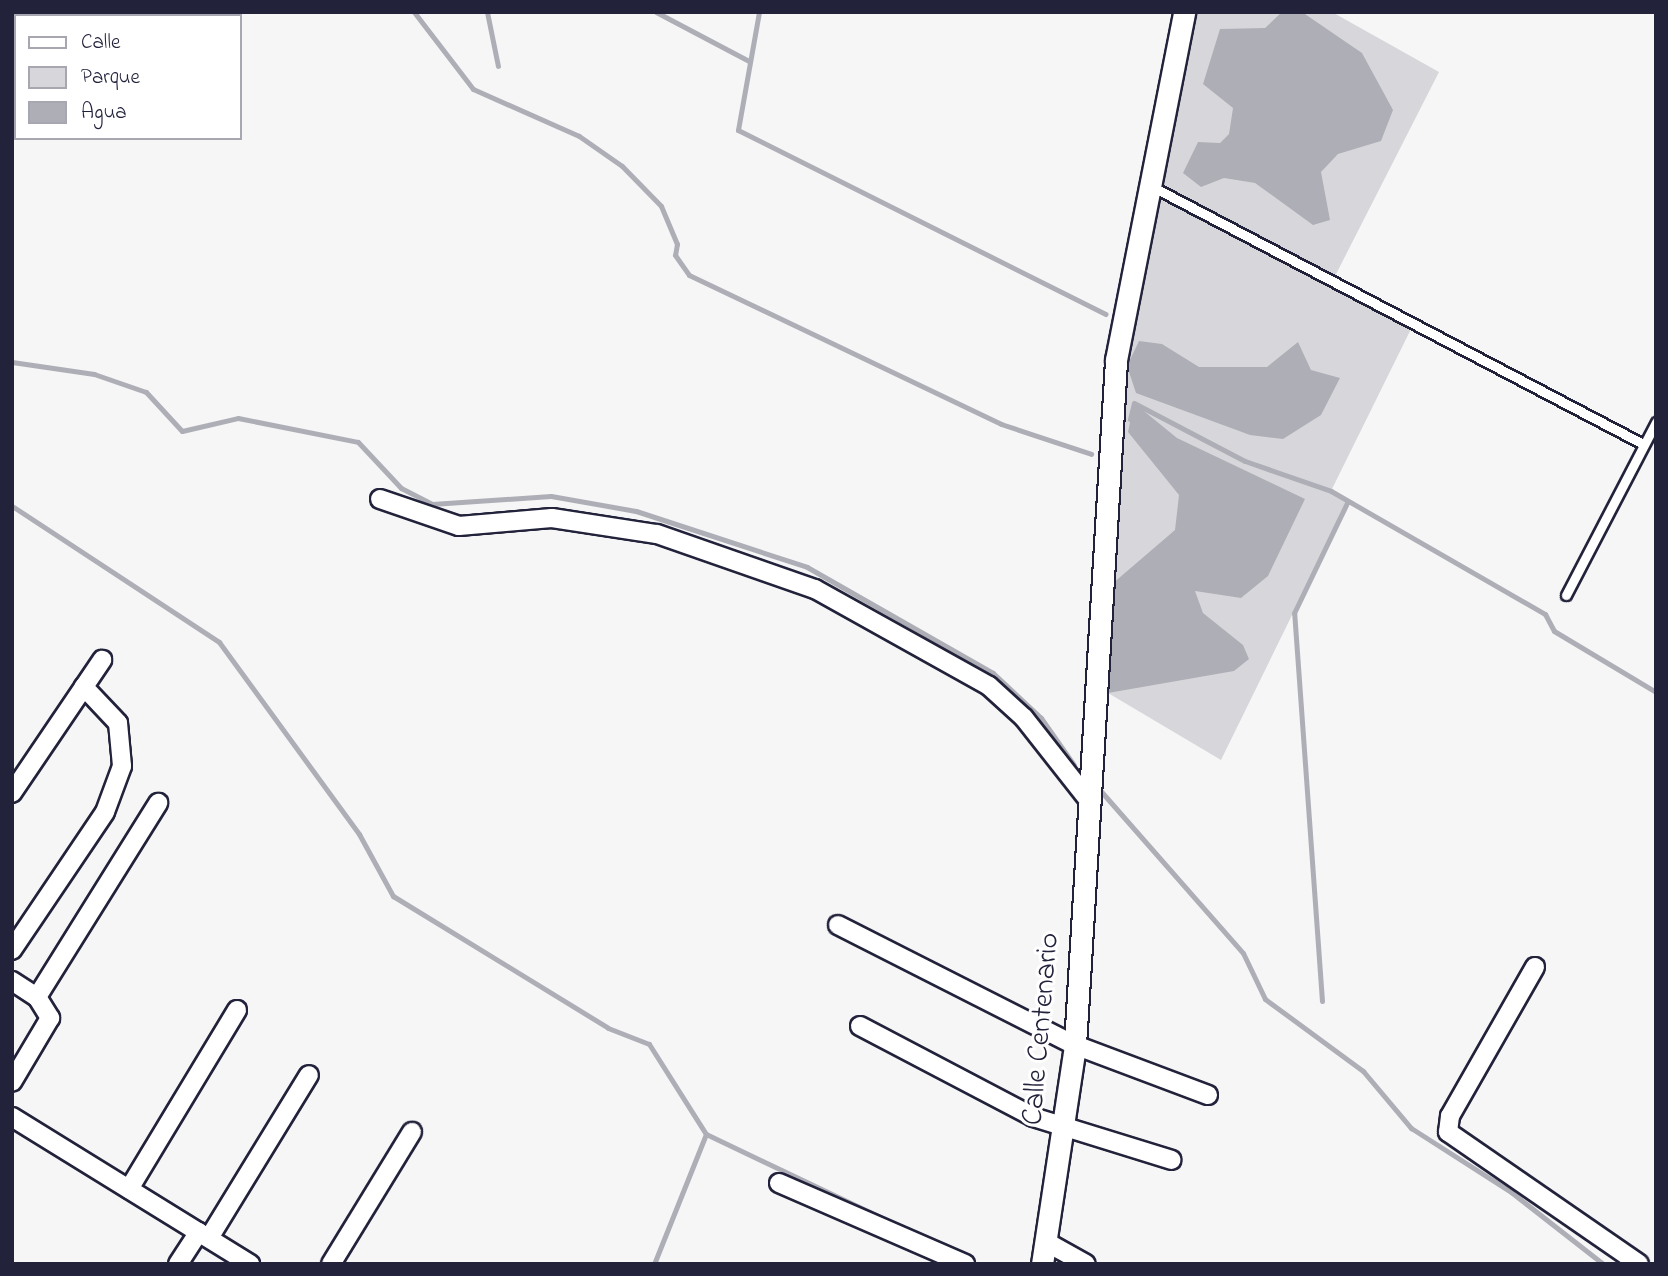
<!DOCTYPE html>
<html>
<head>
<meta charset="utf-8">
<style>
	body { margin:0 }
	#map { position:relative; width:1668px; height:1276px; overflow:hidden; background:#f6f6f7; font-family:"Indie Flower",sans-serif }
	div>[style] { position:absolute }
	.green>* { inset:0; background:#d7d7db }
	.water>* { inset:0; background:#aeaeb7 }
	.stream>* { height:5px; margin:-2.5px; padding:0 2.5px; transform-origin:2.5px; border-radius:2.5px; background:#aeaeb7 }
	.roads { filter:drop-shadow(2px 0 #22223b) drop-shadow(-2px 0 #22223b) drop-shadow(0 2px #22223b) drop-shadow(0 -2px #22223b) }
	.service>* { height:9px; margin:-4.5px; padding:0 4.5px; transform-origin:4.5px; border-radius:4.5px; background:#fff }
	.minor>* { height:18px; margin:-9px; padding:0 9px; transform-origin:9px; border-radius:9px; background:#fff }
	.tertiary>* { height:21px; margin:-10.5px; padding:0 10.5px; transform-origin:10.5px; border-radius:10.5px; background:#fff }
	span { translate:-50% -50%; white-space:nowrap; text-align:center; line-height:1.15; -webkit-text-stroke:6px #fff; paint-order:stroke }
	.street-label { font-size:30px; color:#22223b }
	.frame { position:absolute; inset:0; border:14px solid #22223b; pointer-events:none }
	.legend { position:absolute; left:14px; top:14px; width:228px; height:126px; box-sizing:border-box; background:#fff; border:2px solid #a7a7b1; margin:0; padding:9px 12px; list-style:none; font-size:21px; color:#22223b }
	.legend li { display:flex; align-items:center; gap:14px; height:35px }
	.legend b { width:35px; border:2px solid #a7a7b1 }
</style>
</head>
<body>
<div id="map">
	<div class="green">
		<i style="clip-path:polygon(1196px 12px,1332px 12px,1439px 72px,1331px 284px,1413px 325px,1331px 491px,1348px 501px,1221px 760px,1108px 693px,1120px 401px)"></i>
	</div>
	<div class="water">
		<i style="clip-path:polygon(1282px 12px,1302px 12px,1362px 53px,1393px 110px,1381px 141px,1338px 154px,1321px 172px,1330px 220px,1313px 225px,1255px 183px,1224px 178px,1201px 187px,1183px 173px,1198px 142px,1220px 143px,1229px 134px,1233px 108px,1203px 84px,1220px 29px,1265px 28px)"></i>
		<i style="clip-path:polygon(1139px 341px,1162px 344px,1199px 367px,1267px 367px,1298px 342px,1311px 370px,1340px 378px,1321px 415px,1283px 439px,1250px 435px,1136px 393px,1127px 366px)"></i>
		<i style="clip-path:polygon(1134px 403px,1177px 438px,1305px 499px,1268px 576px,1241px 598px,1195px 591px,1203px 613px,1243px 645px,1249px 659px,1234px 671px,1108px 693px,1112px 584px,1175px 530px,1179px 495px,1128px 432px)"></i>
	</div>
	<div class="stream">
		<i style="left:414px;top:12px;width:97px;rotate:52.5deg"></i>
		<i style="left:473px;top:89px;width:116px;rotate:23.9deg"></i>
		<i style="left:579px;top:136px;width:52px;rotate:34.9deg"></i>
		<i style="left:622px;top:166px;width:56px;rotate:45.7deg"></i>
		<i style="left:661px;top:206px;width:41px;rotate:67.2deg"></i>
		<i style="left:677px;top:244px;width:11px;rotate:100deg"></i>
		<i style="left:675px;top:255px;width:24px;rotate:55deg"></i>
		<i style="left:689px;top:275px;width:346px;rotate:25.5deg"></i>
		<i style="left:1001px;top:424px;width:95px;rotate:18.4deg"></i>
		<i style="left:487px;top:12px;width:55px;rotate:78.5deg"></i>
		<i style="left:656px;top:12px;width:105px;rotate:27.8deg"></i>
		<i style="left:759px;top:12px;width:120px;rotate:100.1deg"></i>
		<i style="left:738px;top:130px;width:411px;rotate:26.6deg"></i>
		<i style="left:12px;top:362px;width:83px;rotate:8.3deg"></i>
		<i style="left:94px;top:374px;width:55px;rotate:19.1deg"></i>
		<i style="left:146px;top:392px;width:53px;rotate:47.3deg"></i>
		<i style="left:182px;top:431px;width:57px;rotate:-13.1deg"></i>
		<i style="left:238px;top:418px;width:122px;rotate:11.3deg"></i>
		<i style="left:358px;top:442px;width:63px;rotate:46.9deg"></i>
		<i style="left:401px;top:488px;width:35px;rotate:27deg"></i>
		<i style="left:432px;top:504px;width:119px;rotate:-3.8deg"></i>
		<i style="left:551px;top:496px;width:86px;rotate:10deg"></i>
		<i style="left:636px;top:511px;width:180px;rotate:18.1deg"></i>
		<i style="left:807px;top:567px;width:214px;rotate:29.7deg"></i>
		<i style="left:993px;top:673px;width:66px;rotate:43.2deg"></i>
		<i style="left:1041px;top:718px;width:57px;rotate:54.9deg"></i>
		<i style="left:1130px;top:419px;width:16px;rotate:-76deg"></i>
		<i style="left:1134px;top:403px;width:125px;rotate:27.6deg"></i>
		<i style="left:1245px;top:461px;width:91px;rotate:19.2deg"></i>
		<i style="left:1331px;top:491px;width:247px;rotate:29.9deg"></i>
		<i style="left:1545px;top:614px;width:19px;rotate:62deg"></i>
		<i style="left:1554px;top:631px;width:119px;rotate:30.9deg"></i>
		<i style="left:12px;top:506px;width:248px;rotate:33.3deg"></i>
		<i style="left:219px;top:642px;width:238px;rotate:53.9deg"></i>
		<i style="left:359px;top:834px;width:71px;rotate:61.3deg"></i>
		<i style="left:393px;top:896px;width:252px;rotate:31.5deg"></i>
		<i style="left:608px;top:1028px;width:44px;rotate:21.3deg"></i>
		<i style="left:649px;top:1044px;width:107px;rotate:57.7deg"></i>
		<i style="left:706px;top:1134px;width:207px;rotate:25.5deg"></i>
		<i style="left:1099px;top:789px;width:218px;rotate:48.7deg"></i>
		<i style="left:1243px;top:953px;width:51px;rotate:64.4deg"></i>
		<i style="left:1265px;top:999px;width:122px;rotate:36.3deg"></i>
		<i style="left:1363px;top:1071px;width:75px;rotate:49.9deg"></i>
		<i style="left:1411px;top:1128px;width:119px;rotate:32.6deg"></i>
		<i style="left:1511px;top:1192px;width:117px;rotate:38deg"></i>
		<i style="left:1322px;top:1001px;width:389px;rotate:-94.1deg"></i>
		<i style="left:1294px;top:613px;width:124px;rotate:-64.3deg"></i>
		<i style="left:654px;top:1264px;width:140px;rotate:-68.2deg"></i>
	</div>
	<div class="roads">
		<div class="service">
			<i style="left:1151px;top:186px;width:556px;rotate:27.67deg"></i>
			<i style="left:1566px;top:595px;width:195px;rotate:-62.5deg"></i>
		</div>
		<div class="minor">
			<i style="left:380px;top:499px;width:83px;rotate:18.9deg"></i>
			<i style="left:459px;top:526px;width:93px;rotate:-4.9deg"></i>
			<i style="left:552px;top:518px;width:106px;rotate:8.7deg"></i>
			<i style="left:657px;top:534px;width:167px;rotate:19.2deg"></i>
			<i style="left:815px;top:589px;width:199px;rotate:29.1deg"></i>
			<i style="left:989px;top:686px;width:47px;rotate:42.4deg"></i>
			<i style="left:1024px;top:718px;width:102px;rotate:51.8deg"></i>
			<i style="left:12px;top:793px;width:161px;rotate:-55.9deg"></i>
			<i style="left:838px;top:925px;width:266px;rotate:26.9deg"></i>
			<i style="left:1075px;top:1045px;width:142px;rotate:20.6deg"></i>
			<i style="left:12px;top:950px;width:166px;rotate:-56deg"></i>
			<i style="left:105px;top:812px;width:49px;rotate:-69.7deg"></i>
			<i style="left:122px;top:766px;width:43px;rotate:-95.3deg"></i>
			<i style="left:118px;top:723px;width:50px;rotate:-133.4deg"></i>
			<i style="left:1535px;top:967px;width:172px;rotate:119.7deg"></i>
			<i style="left:1450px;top:1116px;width:16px;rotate:97deg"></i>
			<i style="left:1448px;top:1132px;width:232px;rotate:34.6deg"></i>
			<i style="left:12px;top:981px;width:30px;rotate:33deg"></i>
			<i style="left:37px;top:997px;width:25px;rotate:58deg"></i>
			<i style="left:50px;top:1018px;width:74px;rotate:120.7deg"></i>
			<i style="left:37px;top:997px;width:229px;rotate:-58deg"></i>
			<i style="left:860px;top:1026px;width:195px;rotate:27.7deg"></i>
			<i style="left:1033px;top:1117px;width:145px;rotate:17.2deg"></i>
			<i style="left:12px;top:1117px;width:280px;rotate:31.7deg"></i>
			<i style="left:779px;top:1183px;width:203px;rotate:23.5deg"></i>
			<i style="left:129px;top:1189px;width:209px;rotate:-58.9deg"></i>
			<i style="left:209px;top:1238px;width:191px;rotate:-58.5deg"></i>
			<i style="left:1048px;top:1243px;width:43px;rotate:28.9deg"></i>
			<i style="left:178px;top:1264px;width:38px;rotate:-57deg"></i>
			<i style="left:331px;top:1264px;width:155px;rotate:-58.5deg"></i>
		</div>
		<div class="tertiary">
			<i style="left:1042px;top:1264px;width:221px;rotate:-81.4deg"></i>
			<i style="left:1075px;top:1045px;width:686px;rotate:-86.57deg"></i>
			<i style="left:1116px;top:360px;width:355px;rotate:-78.9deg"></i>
		</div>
	</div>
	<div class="street-label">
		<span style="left:1042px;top:1029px;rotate:-85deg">Calle Centenario</span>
	</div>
	<div class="frame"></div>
	<ul class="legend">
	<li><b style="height:9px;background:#fff"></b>Calle</li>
	<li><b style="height:19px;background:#d7d7db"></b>Parque</li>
	<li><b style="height:19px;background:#aeaeb7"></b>Agua</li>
	</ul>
</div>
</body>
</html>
